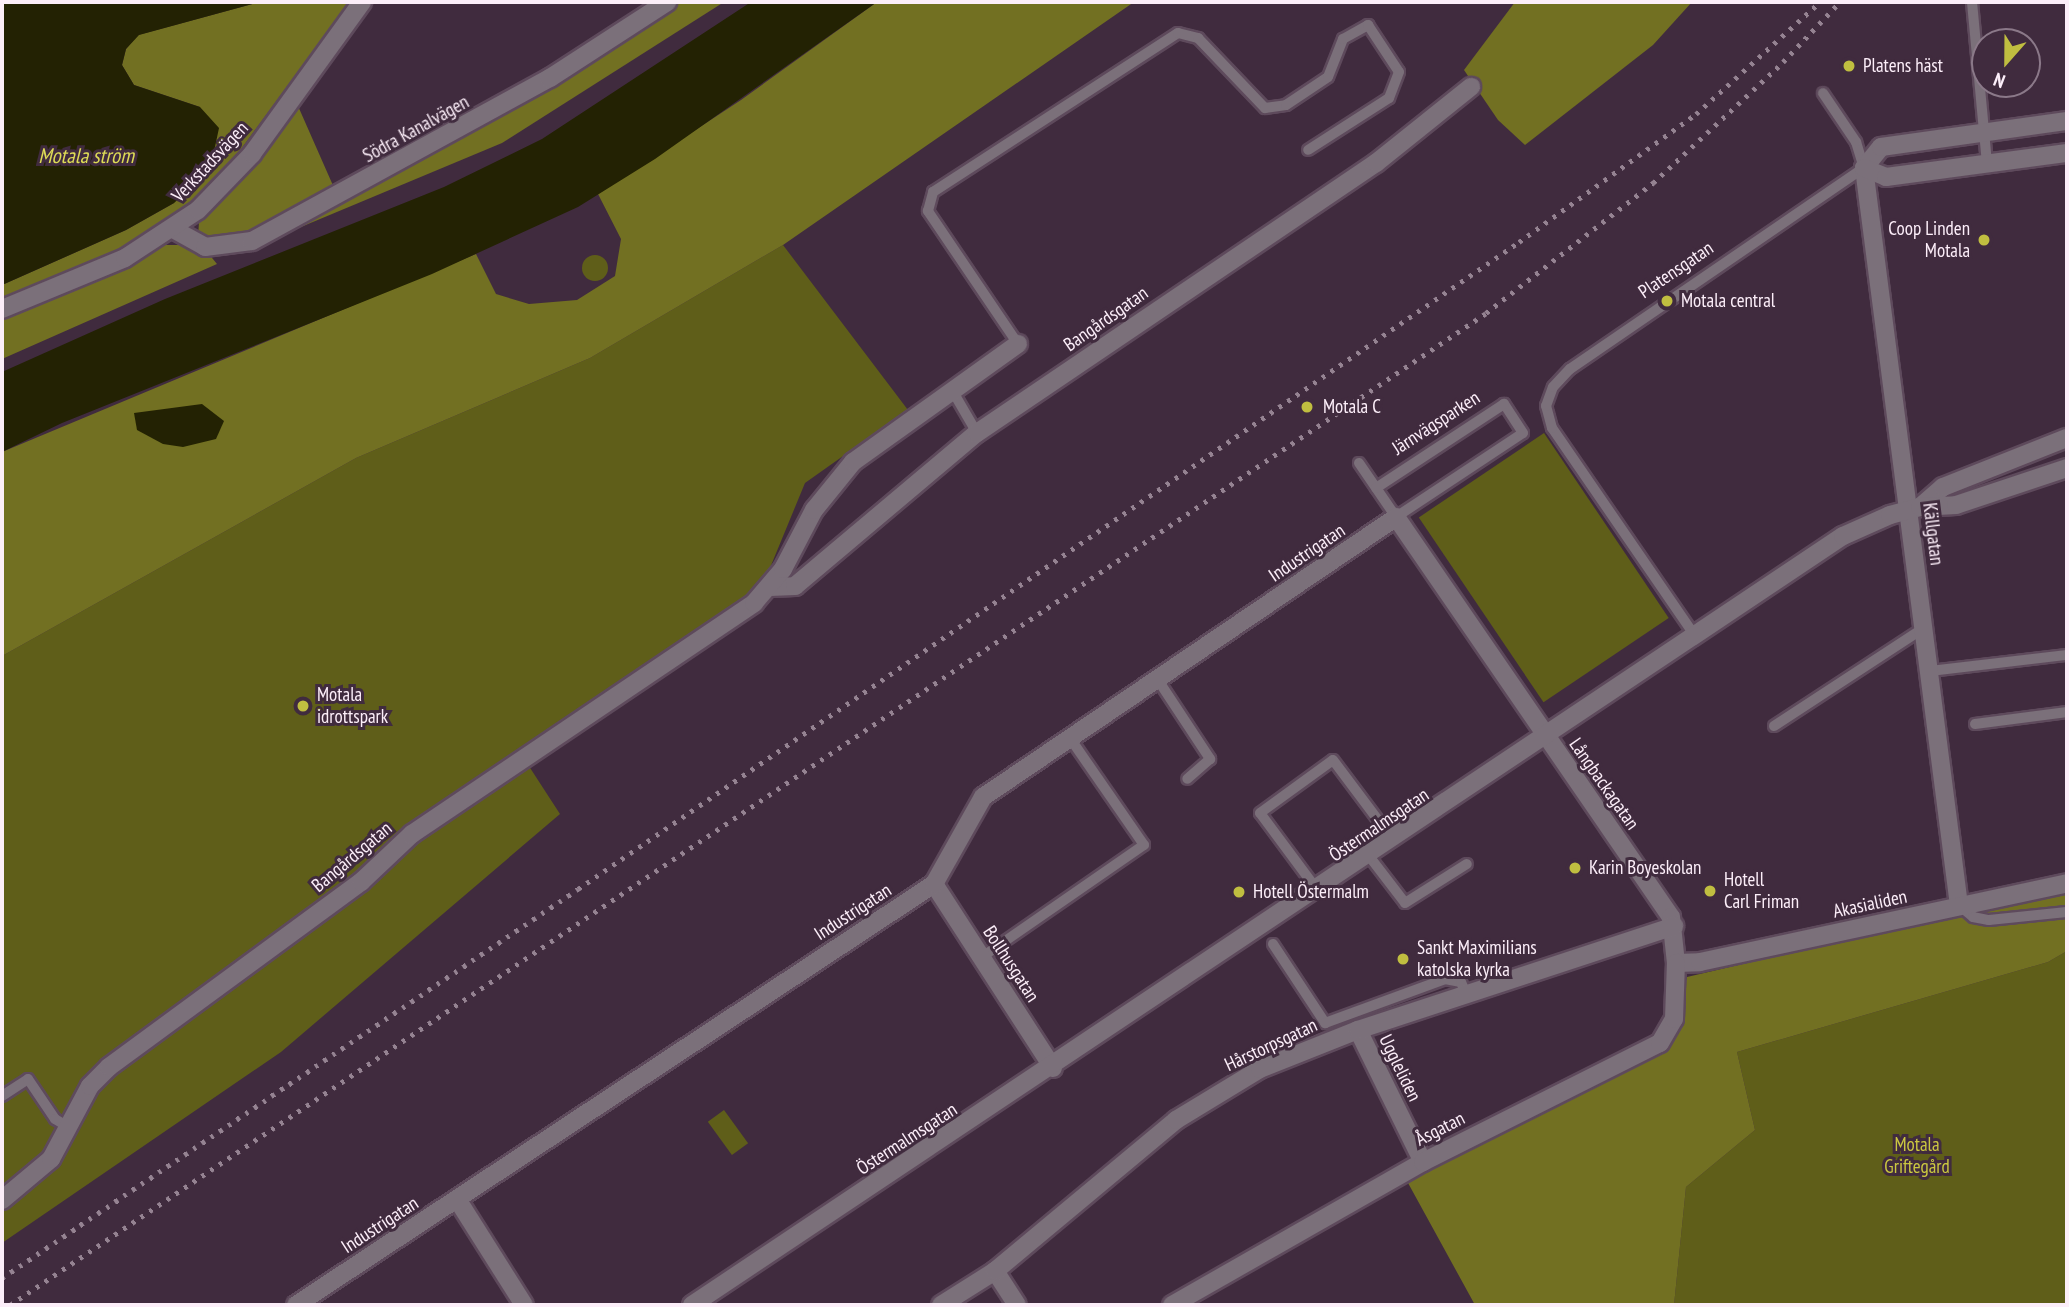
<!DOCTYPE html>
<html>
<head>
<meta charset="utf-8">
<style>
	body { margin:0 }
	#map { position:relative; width:2069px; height:1307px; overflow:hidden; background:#402b3e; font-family:"PT Sans Narrow",sans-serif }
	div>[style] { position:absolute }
	.green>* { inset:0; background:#5f5e19; transform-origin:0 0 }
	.round { border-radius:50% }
	.forest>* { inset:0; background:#727022 }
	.water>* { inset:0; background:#232203 }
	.roads { filter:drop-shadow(2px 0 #5e4a5c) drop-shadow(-2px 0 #5e4a5c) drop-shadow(0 2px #5e4a5c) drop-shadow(0 -2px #5e4a5c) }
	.service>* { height:10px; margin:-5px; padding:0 5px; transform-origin:5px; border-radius:5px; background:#7b707a }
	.minor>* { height:18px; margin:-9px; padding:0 9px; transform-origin:9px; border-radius:9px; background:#7b707a }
	.tertiary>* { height:18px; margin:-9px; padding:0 9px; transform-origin:9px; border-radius:9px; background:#7b707a }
	.rail>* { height:5px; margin-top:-2.5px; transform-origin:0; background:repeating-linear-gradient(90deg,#958392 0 3.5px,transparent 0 10.5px) }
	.dots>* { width:19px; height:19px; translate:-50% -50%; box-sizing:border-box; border:4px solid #402b3e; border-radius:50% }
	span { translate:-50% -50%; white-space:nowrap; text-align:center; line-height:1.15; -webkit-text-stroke:6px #402b3e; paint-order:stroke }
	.poi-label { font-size:19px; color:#fceef9 }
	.left { translate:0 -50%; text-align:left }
	.right { translate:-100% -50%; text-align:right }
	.street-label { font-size:19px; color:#fceef9 }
	.park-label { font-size:19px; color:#cbc840 }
	.water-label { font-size:21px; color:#dddb56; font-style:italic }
	.frame { position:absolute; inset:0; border:4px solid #fceef9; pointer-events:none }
	.north { position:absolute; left:1971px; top:28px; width:70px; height:70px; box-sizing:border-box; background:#402b3e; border:2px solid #8b7989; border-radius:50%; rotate:201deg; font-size:19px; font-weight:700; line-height:28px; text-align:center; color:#fceef9 }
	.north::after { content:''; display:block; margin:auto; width:24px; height:32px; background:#c0be40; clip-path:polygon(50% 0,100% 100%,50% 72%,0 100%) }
</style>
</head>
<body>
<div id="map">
	<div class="green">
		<i style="clip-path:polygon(783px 245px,908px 410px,805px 483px,751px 614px,523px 757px,560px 814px,281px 1052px,2px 1243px,2px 656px,356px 458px,590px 358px)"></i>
		<i class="round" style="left:582px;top:255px;width:26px;height:26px"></i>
		<i style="left:1544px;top:433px;width:223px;height:151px;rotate:56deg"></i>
		<i style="clip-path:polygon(2067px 951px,2067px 1305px,1674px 1305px,1686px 1187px,1755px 1130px,1737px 1052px,2048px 962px)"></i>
		<i style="left:724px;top:1110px;width:41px;height:20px;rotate:54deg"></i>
	</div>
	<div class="forest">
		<i style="clip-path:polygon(260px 2px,349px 2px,236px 156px,188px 207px,126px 246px,2px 299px,2px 285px,126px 230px,174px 203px,200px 107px,134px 85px,122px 65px,126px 49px,138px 35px)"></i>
		<i style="clip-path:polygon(672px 2px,724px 2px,502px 143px,277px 237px)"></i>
		<i style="clip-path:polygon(877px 2px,1134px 2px,783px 245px,590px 358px,356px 458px,2px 656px,2px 452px,476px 254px,496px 294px,529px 304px,577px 300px,615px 276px,621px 239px,598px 194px,741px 100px)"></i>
		<i style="clip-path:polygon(1515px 2px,1692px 2px,1653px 45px,1525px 145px,1498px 120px,1464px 70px)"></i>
		<i style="clip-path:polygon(298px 106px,335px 190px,255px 236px,208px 243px,198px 237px,199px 222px,258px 159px)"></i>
		<i style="clip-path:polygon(164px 245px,186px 245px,208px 253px,217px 264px,2px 359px,2px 319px,116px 271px)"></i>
		<i style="clip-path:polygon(2067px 888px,2067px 951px,2048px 962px,1737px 1052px,1755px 1130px,1686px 1187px,1674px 1305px,1475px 1305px,1402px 1172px,1578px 1087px,1674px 1024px,1687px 977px)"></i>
	</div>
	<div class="water">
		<i style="clip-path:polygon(2px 2px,260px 2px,139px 35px,126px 49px,122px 65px,134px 85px,200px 107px,219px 128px,212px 161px,195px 184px,174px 203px,126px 230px,2px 285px)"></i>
		<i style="clip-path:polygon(751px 2px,877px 2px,655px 159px,578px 207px,432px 274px,62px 423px,2px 452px,2px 372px,165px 299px,444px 187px,542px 139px)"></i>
		<i style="clip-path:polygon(202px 404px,224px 421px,216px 439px,183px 447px,163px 444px,137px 430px,134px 413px)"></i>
	</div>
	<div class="roads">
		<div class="service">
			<i style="left:1972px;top:2px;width:164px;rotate:84.7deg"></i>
			<i style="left:1018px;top:344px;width:161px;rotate:-124.1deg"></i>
			<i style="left:928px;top:211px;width:20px;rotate:-75deg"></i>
			<i style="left:933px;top:192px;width:292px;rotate:-33deg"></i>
			<i style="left:1178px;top:33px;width:21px;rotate:14deg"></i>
			<i style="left:1198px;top:38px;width:97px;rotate:46.3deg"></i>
			<i style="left:1265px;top:108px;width:21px;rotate:-8deg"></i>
			<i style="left:1286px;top:105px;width:50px;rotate:-33.7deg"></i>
			<i style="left:1328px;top:77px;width:41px;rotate:-68.5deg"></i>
			<i style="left:1343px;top:39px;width:29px;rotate:-29deg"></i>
			<i style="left:1368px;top:25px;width:56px;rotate:56.6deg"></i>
			<i style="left:1399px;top:72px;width:28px;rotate:111deg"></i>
			<i style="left:1389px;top:98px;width:96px;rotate:147.3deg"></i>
			<i style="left:952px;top:390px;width:50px;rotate:59.8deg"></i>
			<i style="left:1359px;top:463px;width:65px;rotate:55.6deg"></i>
			<i style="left:1396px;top:517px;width:152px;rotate:-33.5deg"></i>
			<i style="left:1523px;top:433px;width:35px;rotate:-123deg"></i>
			<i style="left:1504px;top:404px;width:153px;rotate:146.7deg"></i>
			<i style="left:1693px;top:633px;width:249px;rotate:-124.5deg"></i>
			<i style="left:1552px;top:428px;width:23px;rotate:-105deg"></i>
			<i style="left:1546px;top:406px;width:20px;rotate:-70deg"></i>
			<i style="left:1553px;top:387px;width:25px;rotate:-47deg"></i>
			<i style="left:1570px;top:369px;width:356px;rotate:-34.4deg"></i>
			<i style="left:1864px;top:168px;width:27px;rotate:-107deg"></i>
			<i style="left:1856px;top:142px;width:59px;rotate:-124deg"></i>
			<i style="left:1930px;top:671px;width:138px;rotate:-6.7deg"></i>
			<i style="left:1158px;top:680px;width:95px;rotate:56.6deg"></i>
			<i style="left:1210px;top:759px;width:30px;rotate:139deg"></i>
			<i style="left:1975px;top:724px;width:93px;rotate:-7.4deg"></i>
			<i style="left:1774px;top:726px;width:179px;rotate:-33.2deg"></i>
			<i style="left:1369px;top:856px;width:59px;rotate:52.5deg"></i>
			<i style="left:1405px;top:903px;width:73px;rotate:-32.2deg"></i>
			<i style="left:1318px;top:891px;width:97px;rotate:-126.6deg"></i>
			<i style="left:1260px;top:813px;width:90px;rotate:-36deg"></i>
			<i style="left:1333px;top:760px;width:100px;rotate:53.1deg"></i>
			<i style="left:1960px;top:906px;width:17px;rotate:40deg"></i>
			<i style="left:1973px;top:917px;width:16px;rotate:11deg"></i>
			<i style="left:1989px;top:920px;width:78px;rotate:-5.9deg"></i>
			<i style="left:1273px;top:944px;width:95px;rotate:56.6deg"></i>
			<i style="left:1325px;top:1023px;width:128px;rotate:-20.1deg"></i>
			<i style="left:1445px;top:979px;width:16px;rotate:11deg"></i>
			<i style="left:1461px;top:982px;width:13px;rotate:67deg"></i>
			<i style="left:982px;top:957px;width:197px;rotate:-34.7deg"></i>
			<i style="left:1144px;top:845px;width:130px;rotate:-124.7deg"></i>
			<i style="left:2px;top:1096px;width:31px;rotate:-33deg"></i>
			<i style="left:28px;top:1079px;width:48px;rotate:56deg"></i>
			<i style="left:55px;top:1119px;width:17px;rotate:31deg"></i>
		</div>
		<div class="minor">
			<i style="left:1864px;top:168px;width:744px;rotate:82.66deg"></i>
			<i style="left:1864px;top:168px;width:27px;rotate:-51deg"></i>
			<i style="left:1881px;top:147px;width:188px;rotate:-8deg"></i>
			<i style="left:1864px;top:168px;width:24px;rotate:22deg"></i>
			<i style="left:1886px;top:177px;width:183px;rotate:-7.6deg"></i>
			<i style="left:173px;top:229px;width:37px;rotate:29deg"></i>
			<i style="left:205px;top:247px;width:47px;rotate:-7.3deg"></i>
			<i style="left:252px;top:241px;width:340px;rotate:-28.7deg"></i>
			<i style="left:550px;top:78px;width:140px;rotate:-33deg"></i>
			<i style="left:2px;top:309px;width:133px;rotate:-22.5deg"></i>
			<i style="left:125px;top:258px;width:87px;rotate:-33.3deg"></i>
			<i style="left:198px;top:210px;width:78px;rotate:-46deg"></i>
			<i style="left:252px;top:154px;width:188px;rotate:-54.1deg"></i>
			<i style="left:770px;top:587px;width:25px;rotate:-2deg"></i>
			<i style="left:795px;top:586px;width:238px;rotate:-40.1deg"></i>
			<i style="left:977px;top:433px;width:482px;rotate:-34.1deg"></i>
			<i style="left:1376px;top:163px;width:122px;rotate:-38.7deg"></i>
			<i style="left:934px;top:884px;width:219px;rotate:57.1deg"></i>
			<i style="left:1358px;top:1030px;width:147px;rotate:63.8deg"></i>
			<i style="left:457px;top:1199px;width:125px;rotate:57.7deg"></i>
			<i style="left:2px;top:1200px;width:64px;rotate:-39.9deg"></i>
			<i style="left:51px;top:1159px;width:83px;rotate:-61.9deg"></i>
			<i style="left:90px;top:1086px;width:27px;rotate:-45deg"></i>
			<i style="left:109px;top:1067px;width:313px;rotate:-36.3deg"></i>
			<i style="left:361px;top:882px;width:70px;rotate:-43.3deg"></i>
			<i style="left:412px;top:834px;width:413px;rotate:-34deg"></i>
			<i style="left:754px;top:603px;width:45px;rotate:-49.5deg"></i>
			<i style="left:783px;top:569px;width:67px;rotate:-62.3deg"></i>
			<i style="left:814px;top:510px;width:62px;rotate:-50.9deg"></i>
			<i style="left:853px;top:462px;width:203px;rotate:-35.6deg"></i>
			<i style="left:995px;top:1271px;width:40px;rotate:57.1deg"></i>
			<i style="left:296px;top:1305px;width:764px;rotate:-33.42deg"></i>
			<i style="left:934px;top:884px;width:100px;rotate:-60.6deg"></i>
			<i style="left:983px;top:797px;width:499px;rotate:-34.1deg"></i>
			<i style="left:1396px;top:517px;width:485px;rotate:55.5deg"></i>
			<i style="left:1671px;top:917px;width:46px;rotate:83.8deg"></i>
			<i style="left:1676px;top:963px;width:24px;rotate:-2deg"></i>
			<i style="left:1700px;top:962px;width:375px;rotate:-12.1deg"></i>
			<i style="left:941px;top:1305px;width:64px;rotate:-32.2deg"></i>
			<i style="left:995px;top:1271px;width:236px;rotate:-39.8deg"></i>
			<i style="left:1176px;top:1120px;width:98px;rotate:-31.3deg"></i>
			<i style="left:1260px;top:1069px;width:105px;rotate:-21.7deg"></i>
			<i style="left:1358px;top:1030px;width:333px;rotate:-18.2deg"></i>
			<i style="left:1172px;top:1305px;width:289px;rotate:-29.7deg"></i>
			<i style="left:1423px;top:1162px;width:265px;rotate:-26.7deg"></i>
			<i style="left:1660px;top:1043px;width:28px;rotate:-60deg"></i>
			<i style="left:1674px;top:1019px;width:56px;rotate:-88deg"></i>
		</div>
		<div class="tertiary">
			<i style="left:1920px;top:507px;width:30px;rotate:-41deg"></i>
			<i style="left:1943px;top:487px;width:133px;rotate:-21.6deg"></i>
			<i style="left:692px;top:1305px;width:1384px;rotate:-33.75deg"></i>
			<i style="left:1843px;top:536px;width:51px;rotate:-24.1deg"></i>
			<i style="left:1890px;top:515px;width:31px;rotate:-15deg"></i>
			<i style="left:1920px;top:507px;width:36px;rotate:-3deg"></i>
			<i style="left:1956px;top:505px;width:117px;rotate:-18.4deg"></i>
		</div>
	</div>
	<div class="rail">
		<i style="left:2px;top:1278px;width:695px;rotate:-34.03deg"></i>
		<i style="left:578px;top:889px;width:1142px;rotate:-34.51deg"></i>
		<i style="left:1519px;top:242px;width:218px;rotate:-35.9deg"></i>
		<i style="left:1696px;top:114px;width:167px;rotate:-42.1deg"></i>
		<i style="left:10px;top:1305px;width:1778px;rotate:-33.9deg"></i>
		<i style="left:1486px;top:313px;width:212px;rotate:-37.9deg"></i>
		<i style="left:1653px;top:183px;width:178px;rotate:-42.9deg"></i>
		<i style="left:1783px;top:62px;width:83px;rotate:-46.5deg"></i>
	</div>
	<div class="dots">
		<i style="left:1849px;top:66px;background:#c0be40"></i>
		<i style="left:1984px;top:240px;background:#c0be40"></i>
		<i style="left:1667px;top:301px;background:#c0be40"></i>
		<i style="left:1307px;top:407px;background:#c0be40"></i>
		<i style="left:303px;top:706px;background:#c0be40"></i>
		<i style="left:1575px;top:868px;background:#c0be40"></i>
		<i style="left:1710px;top:891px;background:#c0be40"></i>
		<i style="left:1239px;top:892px;background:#c0be40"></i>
		<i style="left:1403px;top:959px;background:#c0be40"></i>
	</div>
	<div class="poi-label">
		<span class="left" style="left:1863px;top:66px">Platens häst</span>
		<span class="right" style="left:1970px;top:240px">Coop Linden<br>Motala</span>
		<span class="left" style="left:1681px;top:301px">Motala central</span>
		<span class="left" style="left:1323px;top:407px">Motala C</span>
		<span class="left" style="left:317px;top:706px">Motala<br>idrottspark</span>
		<span class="left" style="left:1589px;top:868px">Karin Boyeskolan</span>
		<span class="left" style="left:1724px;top:891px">Hotell<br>Carl Friman</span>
		<span class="left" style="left:1253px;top:892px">Hotell Östermalm</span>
		<span class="left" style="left:1417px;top:959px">Sankt Maximilians<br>katolska kyrka</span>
	</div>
	<div class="street-label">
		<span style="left:416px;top:129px;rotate:-29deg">Södra Kanalvägen</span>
		<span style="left:210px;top:162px;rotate:-47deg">Verkstadsvägen</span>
		<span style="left:1676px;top:270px;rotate:-34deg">Platensgatan</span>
		<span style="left:1106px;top:319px;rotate:-35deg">Bangårdsgatan</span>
		<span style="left:1436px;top:423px;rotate:-33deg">Järnvägsparken</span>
		<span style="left:1933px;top:534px;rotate:83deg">Källgatan</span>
		<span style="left:1307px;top:553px;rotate:-34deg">Industrigatan</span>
		<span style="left:1604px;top:784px;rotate:55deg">Långbackagatan</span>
		<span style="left:1379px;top:825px;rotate:-34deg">Östermalmsgatan</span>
		<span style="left:352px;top:857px;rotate:-40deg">Bangårdsgatan</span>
		<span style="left:1870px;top:904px;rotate:-12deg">Akasialiden</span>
		<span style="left:853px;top:912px;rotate:-33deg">Industrigatan</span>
		<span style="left:1011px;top:964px;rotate:57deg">Bollhusgatan</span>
		<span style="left:1271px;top:1045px;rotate:-25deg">Hårstorpsgatan</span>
		<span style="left:1400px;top:1068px;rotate:64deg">Uggleliden</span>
		<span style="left:1440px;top:1129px;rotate:-27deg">Åsgatan</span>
		<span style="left:907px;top:1139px;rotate:-33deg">Östermalmsgatan</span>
		<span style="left:380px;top:1225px;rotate:-33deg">Industrigatan</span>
	</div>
	<div class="park-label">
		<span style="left:1917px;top:1156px">Motala<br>Griftegård</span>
	</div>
	<div class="water-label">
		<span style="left:86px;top:156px">Motala ström</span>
	</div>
	<div class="frame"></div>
	<div class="north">N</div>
</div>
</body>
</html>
